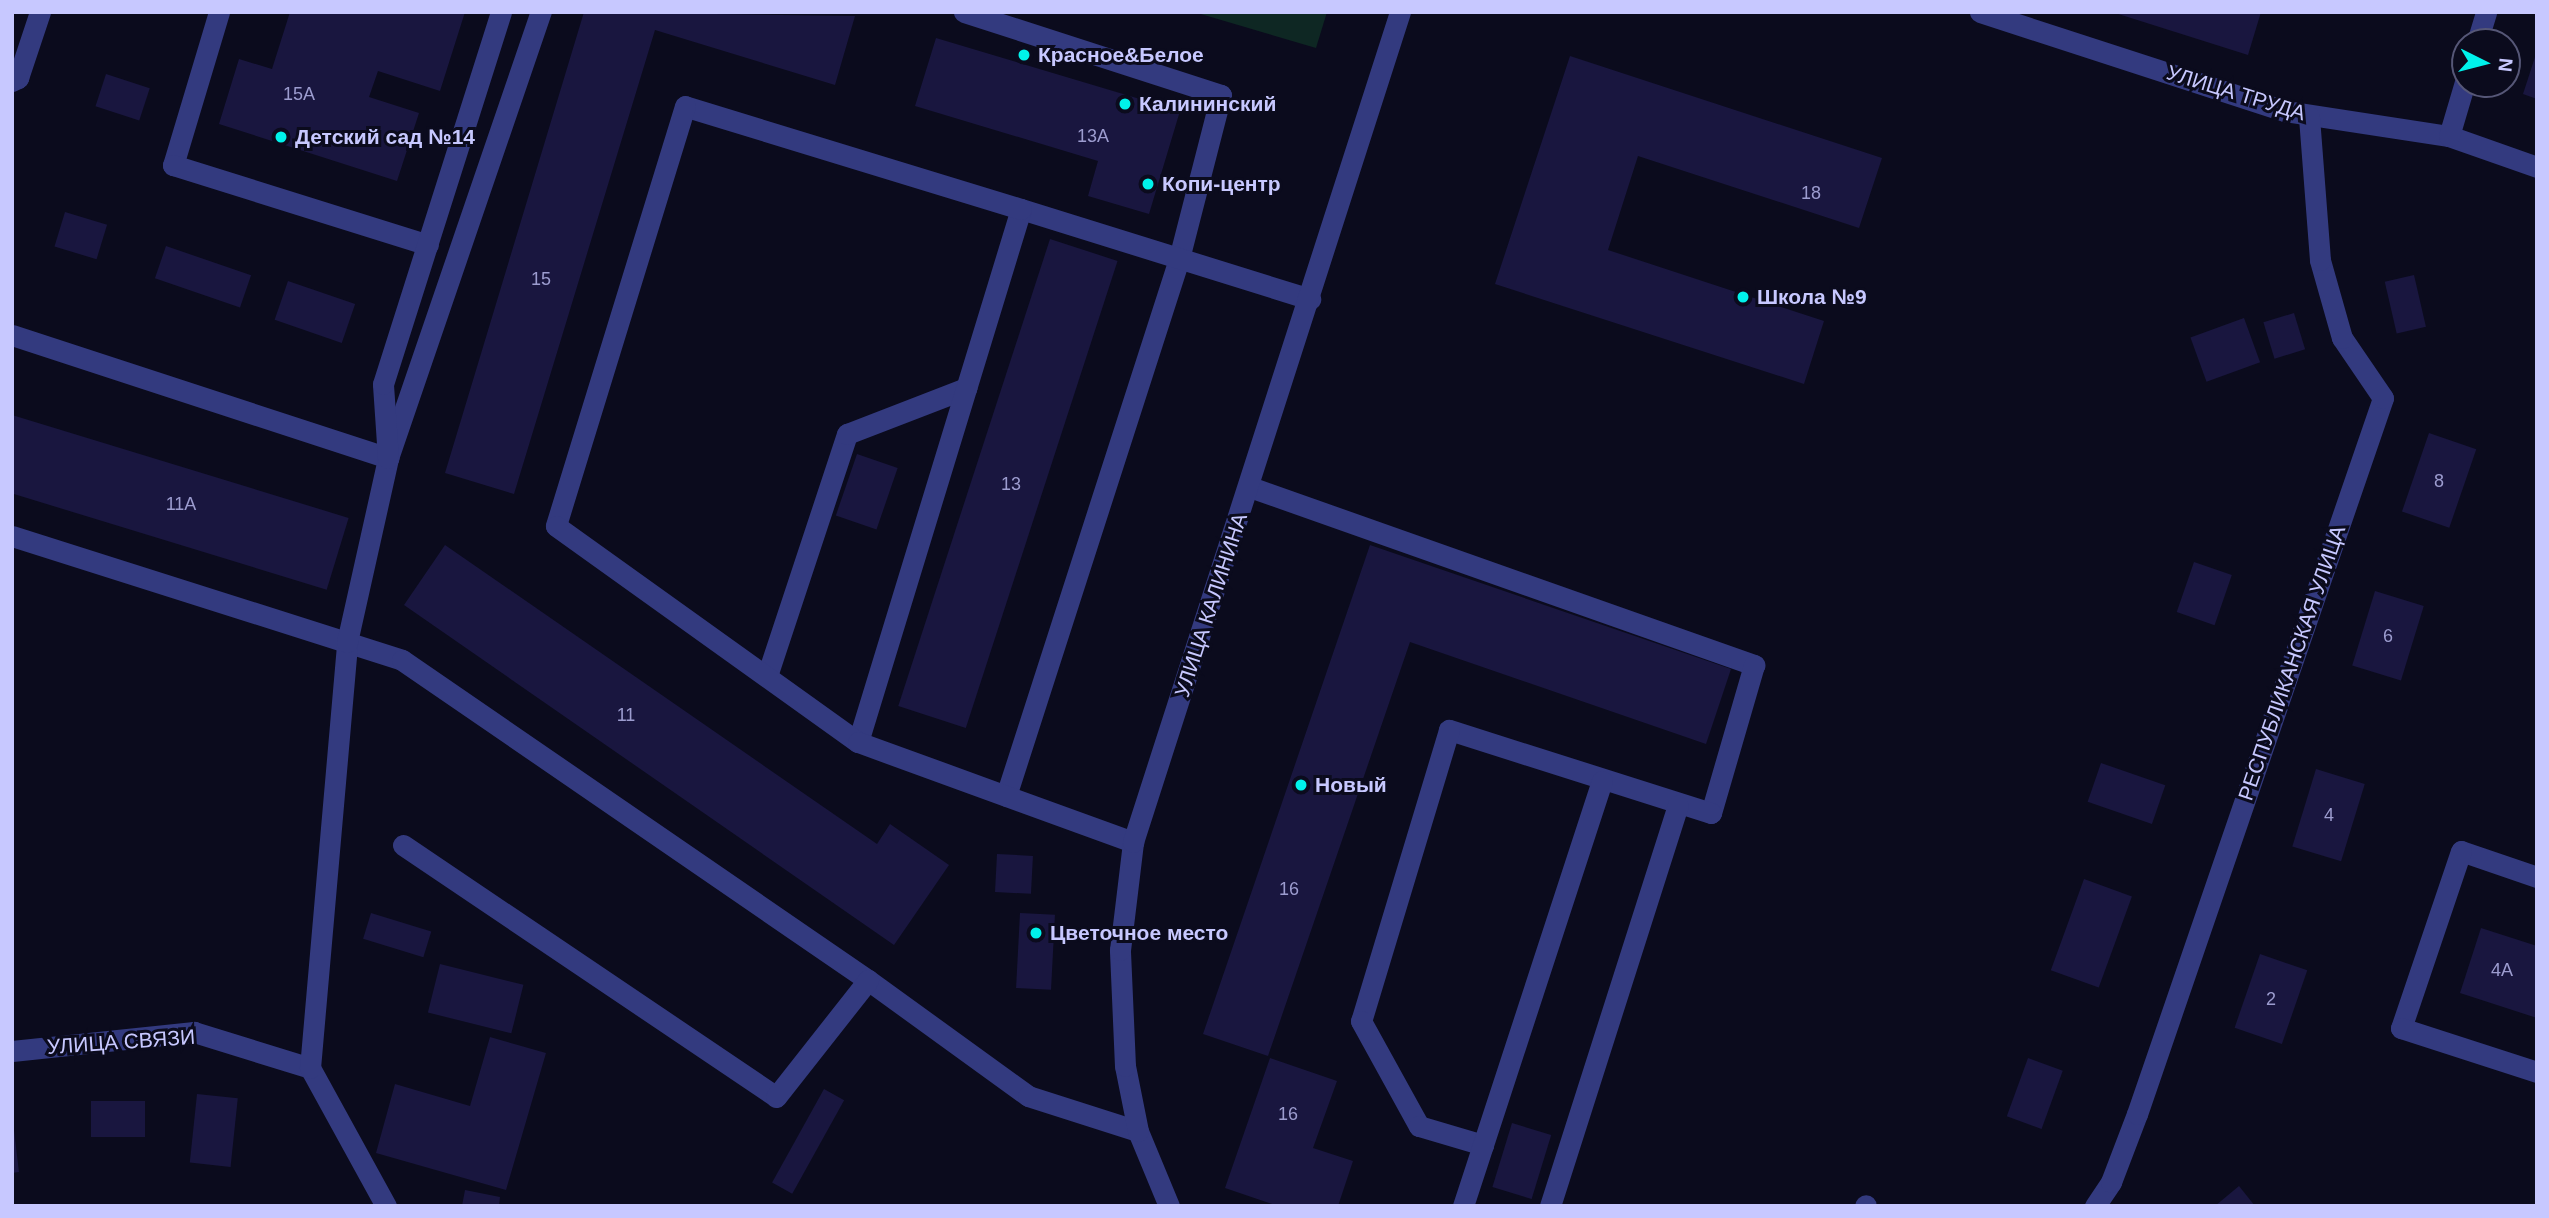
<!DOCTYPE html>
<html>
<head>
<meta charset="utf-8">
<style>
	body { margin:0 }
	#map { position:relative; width:2549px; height:1218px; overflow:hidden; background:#0b0b1d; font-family:Helvetica,sans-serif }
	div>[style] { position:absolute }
	.green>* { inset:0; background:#0e2723 }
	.building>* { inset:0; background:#19163f; transform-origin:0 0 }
	.minor>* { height:21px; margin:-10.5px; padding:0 10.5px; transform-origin:10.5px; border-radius:10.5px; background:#333a7f }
	.dots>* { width:19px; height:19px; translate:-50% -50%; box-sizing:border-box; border:4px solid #0b0b1d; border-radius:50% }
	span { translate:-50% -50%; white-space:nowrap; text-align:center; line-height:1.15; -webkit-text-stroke:6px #0b0b1d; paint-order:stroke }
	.number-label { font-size:18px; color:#9c9ccf }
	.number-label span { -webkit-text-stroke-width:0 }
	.poi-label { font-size:21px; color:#c7c8ff; font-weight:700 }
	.left { translate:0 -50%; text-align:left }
	.street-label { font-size:21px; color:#c7c8ff }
	.frame { position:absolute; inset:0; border:14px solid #c7c8ff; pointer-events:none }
	.north { position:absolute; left:2451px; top:28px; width:70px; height:70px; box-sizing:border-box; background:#0b0b1d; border:2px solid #565777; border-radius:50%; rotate:96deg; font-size:19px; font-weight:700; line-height:28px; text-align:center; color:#c7c8ff }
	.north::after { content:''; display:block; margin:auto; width:24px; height:32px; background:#00f2eb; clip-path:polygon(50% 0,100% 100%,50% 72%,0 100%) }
</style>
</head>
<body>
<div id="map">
	<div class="green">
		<i style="clip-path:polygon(1194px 12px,1327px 12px,1316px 48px)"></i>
	</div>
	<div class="building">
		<i style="clip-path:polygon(290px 12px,465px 12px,440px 91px,378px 71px,369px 97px,419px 113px,397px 181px,219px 124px,239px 59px,272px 69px)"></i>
		<i style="clip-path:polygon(584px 12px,855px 16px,835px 85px,655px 30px,514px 494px,445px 473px)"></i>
		<i style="clip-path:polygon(2112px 12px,2261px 12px,2248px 55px)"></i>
		<i style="clip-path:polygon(936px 38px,1180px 111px,1149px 214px,1088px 196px,1098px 161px,915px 106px)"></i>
		<i style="clip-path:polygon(2536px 54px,2537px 54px,2537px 99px,2523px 94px)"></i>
		<i style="clip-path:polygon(1570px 56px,1882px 158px,1859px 228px,1638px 156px,1608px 250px,1824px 321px,1804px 384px,1495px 284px)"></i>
		<i style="left:106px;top:74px;width:46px;height:34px;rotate:18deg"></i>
		<i style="left:65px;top:212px;width:44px;height:36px;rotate:17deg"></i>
		<i style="left:1050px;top:239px;width:71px;height:491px;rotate:18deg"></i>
		<i style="left:166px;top:246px;width:90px;height:34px;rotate:19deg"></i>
		<i style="left:2414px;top:275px;width:53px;height:30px;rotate:77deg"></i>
		<i style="left:288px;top:281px;width:71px;height:41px;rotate:19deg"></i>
		<i style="left:2294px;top:313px;width:38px;height:32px;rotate:73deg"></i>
		<i style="left:2244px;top:318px;width:47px;height:57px;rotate:70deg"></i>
		<i style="left:12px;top:415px;width:352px;height:75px;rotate:17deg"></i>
		<i style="left:2429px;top:433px;width:50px;height:83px;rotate:19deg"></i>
		<i style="left:857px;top:454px;width:43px;height:65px;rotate:19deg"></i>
		<i style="clip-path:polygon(445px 545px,877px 844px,890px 824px,949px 865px,894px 945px,404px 605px)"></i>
		<i style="clip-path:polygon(1370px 545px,1731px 669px,1706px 744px,1410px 642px,1268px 1056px,1203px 1034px)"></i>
		<i style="left:2194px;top:562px;width:40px;height:53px;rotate:19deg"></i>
		<i style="left:2375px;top:591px;width:51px;height:78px;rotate:17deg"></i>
		<i style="left:2101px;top:763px;width:68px;height:41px;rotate:19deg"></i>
		<i style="left:2316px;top:769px;width:51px;height:81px;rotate:17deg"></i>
		<i style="left:997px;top:854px;width:36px;height:38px;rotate:3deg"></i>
		<i style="left:2084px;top:879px;width:51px;height:97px;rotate:20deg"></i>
		<i style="left:371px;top:913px;width:63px;height:27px;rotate:17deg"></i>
		<i style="left:1020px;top:913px;width:35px;height:75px;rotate:3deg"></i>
		<i style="clip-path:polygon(2481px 928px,2537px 946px,2537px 1018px,2460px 993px)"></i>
		<i style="left:2260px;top:954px;width:50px;height:78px;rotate:19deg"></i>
		<i style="left:440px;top:964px;width:86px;height:50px;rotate:14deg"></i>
		<i style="clip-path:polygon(490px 1037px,546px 1053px,506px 1190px,376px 1153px,395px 1084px,470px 1106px)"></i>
		<i style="clip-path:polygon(1270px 1058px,1337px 1081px,1313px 1148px,1353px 1161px,1338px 1206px,1278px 1206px,1225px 1188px)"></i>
		<i style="left:2028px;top:1058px;width:37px;height:62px;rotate:20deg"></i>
		<i style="left:824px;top:1089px;width:23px;height:107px;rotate:29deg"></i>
		<i style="left:197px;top:1094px;width:41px;height:69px;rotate:6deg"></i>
		<i style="left:91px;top:1101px;width:54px;height:36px"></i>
		<i style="clip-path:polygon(12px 1114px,19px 1172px,12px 1173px)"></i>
		<i style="left:1512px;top:1123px;width:41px;height:67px;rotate:17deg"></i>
		<i style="clip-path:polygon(2239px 1186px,2255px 1206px,2215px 1206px)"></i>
		<i style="clip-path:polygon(465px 1190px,500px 1197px,499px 1206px,462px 1206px)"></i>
	</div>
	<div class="minor">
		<i style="left:219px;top:12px;width:160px;rotate:106.7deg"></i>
		<i style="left:173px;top:165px;width:267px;rotate:17.4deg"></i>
		<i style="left:964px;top:12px;width:270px;rotate:17.9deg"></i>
		<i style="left:1221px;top:95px;width:169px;rotate:104.4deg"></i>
		<i style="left:1179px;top:259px;width:564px;rotate:107.86deg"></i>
		<i style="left:1980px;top:12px;width:321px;rotate:18deg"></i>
		<i style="left:2285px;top:111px;width:166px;rotate:8.7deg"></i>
		<i style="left:2449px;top:136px;width:93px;rotate:19.4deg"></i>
		<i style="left:2477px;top:42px;width:31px;rotate:-73deg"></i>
		<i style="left:12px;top:81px;width:7px;rotate:-27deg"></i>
		<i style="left:18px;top:78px;width:70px;rotate:-71.6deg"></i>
		<i style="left:2449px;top:136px;width:56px;rotate:-73.5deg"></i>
		<i style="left:1021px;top:209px;width:303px;rotate:17.3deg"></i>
		<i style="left:12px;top:335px;width:396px;rotate:18.1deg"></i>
		<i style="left:388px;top:458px;width:472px;rotate:-71.1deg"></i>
		<i style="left:1250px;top:487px;width:535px;rotate:19.45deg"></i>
		<i style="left:1754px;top:665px;width:154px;rotate:106.2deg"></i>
		<i style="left:1711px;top:813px;width:275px;rotate:-162.4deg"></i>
		<i style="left:1449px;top:730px;width:304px;rotate:106.8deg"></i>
		<i style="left:1361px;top:1021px;width:120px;rotate:61.1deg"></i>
		<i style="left:1419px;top:1126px;width:67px;rotate:16.5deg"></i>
		<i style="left:12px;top:536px;width:409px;rotate:17.6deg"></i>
		<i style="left:402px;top:660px;width:565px;rotate:34.48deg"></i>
		<i style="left:868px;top:980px;width:198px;rotate:35.9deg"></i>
		<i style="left:1028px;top:1096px;width:115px;rotate:17.7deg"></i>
		<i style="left:767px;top:676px;width:255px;rotate:-71.7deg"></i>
		<i style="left:847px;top:434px;width:128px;rotate:-21.1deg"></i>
		<i style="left:858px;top:742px;width:557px;rotate:-73deg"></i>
		<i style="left:1021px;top:209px;width:351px;rotate:-163deg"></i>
		<i style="left:685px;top:106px;width:439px;rotate:107.1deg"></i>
		<i style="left:556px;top:526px;width:371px;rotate:35.6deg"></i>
		<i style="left:858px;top:742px;width:293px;rotate:20deg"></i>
		<i style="left:403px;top:845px;width:450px;rotate:34deg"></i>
		<i style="left:776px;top:1097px;width:149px;rotate:-51.8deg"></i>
		<i style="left:2537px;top:877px;width:80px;rotate:-161.1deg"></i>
		<i style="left:2461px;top:851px;width:187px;rotate:108.7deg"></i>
		<i style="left:2401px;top:1028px;width:143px;rotate:17.9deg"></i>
		<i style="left:12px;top:1051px;width:183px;rotate:-6deg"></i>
		<i style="left:194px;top:1032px;width:121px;rotate:17.2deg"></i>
		<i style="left:386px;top:1206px;width:158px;rotate:-118.8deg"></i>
		<i style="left:310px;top:1068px;width:428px;rotate:-85deg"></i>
		<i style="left:347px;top:642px;width:189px;rotate:-77.4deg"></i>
		<i style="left:388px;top:458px;width:74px;rotate:-93.9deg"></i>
		<i style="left:383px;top:384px;width:390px;rotate:-72.4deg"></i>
		<i style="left:1169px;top:1206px;width:81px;rotate:-112.5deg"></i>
		<i style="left:1138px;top:1131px;width:66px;rotate:-101.3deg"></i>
		<i style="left:1125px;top:1066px;width:116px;rotate:-92.5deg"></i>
		<i style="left:1120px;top:950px;width:109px;rotate:-83.1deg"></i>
		<i style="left:1133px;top:842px;width:872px;rotate:-72.17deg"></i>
		<i style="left:1463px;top:1206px;width:447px;rotate:-71.9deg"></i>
		<i style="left:1550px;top:1206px;width:420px;rotate:-72.3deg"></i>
		<i style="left:1865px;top:1206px;width:1px;rotate:-45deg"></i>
		<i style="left:2095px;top:1206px;width:29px;rotate:-56deg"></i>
		<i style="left:2111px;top:1182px;width:73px;rotate:-69.1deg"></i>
		<i style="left:2137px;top:1114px;width:757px;rotate:-71.04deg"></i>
		<i style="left:2383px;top:398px;width:73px;rotate:-124.3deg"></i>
		<i style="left:2342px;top:338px;width:81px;rotate:-105.8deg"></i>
		<i style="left:2320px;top:260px;width:144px;rotate:-94.4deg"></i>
	</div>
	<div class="dots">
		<i style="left:1024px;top:55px;background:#00f2eb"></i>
		<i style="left:1125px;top:104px;background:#00f2eb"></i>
		<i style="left:281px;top:137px;background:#00f2eb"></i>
		<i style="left:1148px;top:184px;background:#00f2eb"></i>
		<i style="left:1743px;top:297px;background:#00f2eb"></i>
		<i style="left:1301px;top:785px;background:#00f2eb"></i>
		<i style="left:1036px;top:933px;background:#00f2eb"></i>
	</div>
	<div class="number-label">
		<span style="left:299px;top:94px">15А</span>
		<span style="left:1093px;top:136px">13А</span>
		<span style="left:1811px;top:193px">18</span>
		<span style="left:541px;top:279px">15</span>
		<span style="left:2439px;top:481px">8</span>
		<span style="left:1011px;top:484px">13</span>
		<span style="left:181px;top:504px">11А</span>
		<span style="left:2388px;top:636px">6</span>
		<span style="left:626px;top:715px">11</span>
		<span style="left:2329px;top:815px">4</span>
		<span style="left:1289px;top:889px">16</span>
		<span style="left:2502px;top:970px">4А</span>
		<span style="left:2271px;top:999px">2</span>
		<span style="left:1288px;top:1114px">16</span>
	</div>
	<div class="poi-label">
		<span class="left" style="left:1038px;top:55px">Красное&amp;Белое</span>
		<span class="left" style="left:1139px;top:104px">Калининский</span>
		<span class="left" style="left:295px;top:137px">Детский сад №14</span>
		<span class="left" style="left:1162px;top:184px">Копи-центр</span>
		<span class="left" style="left:1757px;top:297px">Школа №9</span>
		<span class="left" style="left:1315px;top:785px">Новый</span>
		<span class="left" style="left:1050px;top:933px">Цветочное место</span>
	</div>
	<div class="street-label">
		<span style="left:2236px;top:93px;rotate:17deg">УЛИЦА ТРУДА</span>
		<span style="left:1211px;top:605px;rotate:-72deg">УЛИЦА КАЛИНИНА</span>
		<span style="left:2292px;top:663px;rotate:-71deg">РЕСПУБЛИКАНСКАЯ УЛИЦА</span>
		<span style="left:121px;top:1042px;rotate:-4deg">УЛИЦА СВЯЗИ</span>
	</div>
	<div class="frame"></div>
	<div class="north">N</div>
</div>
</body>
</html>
